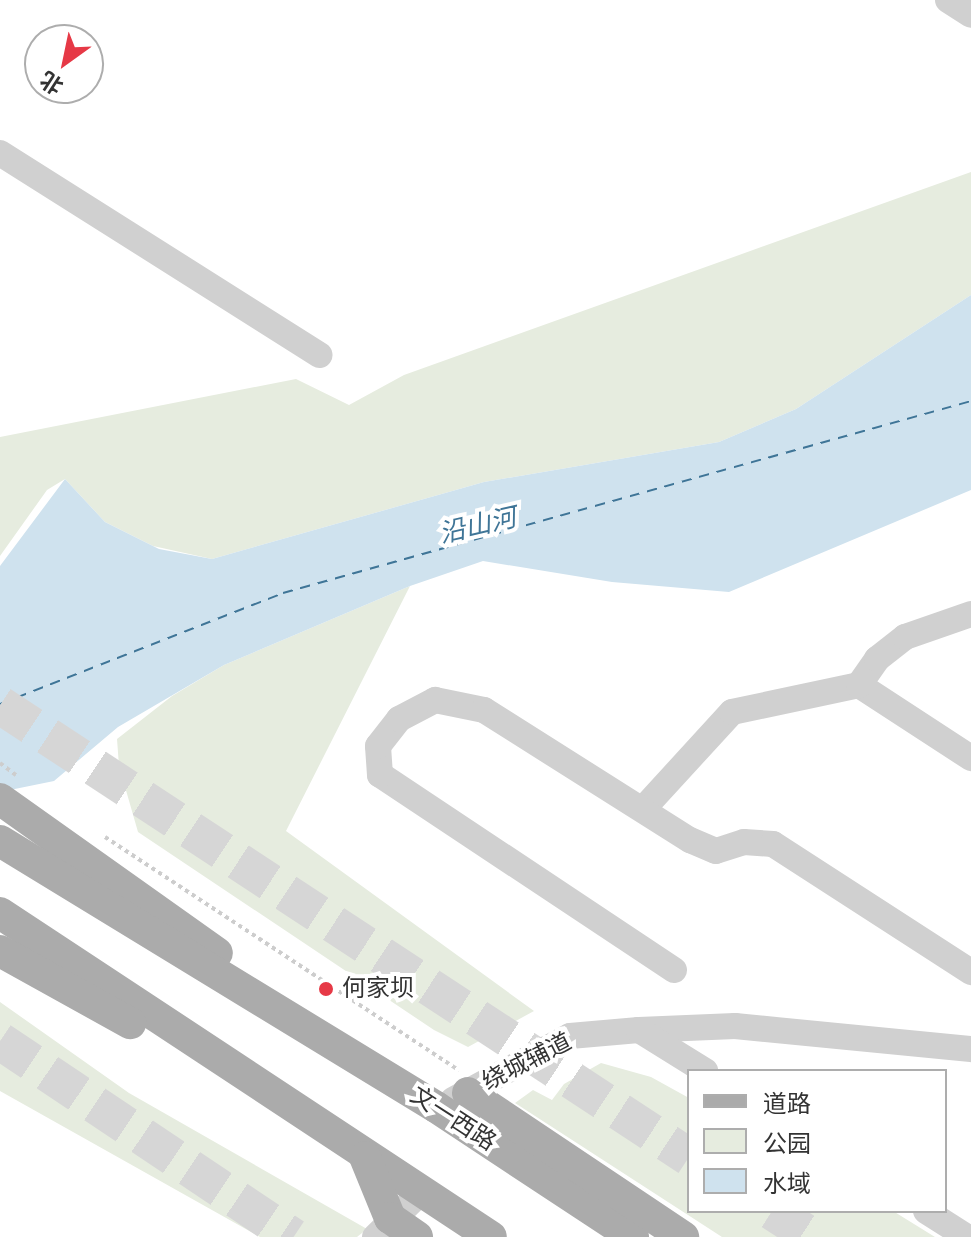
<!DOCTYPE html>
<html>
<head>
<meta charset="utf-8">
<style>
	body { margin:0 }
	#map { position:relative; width:971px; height:1237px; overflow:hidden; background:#fff; font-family:Signika,"Noto Sans SC",sans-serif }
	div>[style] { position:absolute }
	.green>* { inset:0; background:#e6ecdf }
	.water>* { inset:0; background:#cfe2ee }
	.ferry>* { height:2px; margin-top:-1px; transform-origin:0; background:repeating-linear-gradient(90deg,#3f7597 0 10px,transparent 0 18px) }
	.highway-tunnel>* { height:38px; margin-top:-19px; transform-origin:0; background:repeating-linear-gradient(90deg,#d6d6d6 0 38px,transparent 0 57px) }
	.path>* { height:4px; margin-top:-2px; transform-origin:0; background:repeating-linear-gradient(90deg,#cdcdcd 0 4px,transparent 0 8px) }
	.minor>* { height:26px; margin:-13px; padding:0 13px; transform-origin:13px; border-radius:13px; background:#d0d0d0 }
	.major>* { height:32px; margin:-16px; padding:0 16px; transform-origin:16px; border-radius:16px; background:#ababab }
	.dots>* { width:22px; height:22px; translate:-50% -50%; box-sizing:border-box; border:4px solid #fff; border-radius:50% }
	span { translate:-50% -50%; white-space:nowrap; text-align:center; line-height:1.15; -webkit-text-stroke:8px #fff; paint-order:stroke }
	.poi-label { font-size:24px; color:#333 }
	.left { translate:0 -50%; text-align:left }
	.street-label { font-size:24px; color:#333 }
	.water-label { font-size:26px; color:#3f7597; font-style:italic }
	.legend { position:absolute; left:687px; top:1069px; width:260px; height:144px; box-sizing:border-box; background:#fff; border:2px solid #adadad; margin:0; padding:10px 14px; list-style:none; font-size:24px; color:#333 }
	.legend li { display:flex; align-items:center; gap:16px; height:40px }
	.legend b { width:40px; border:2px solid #adadad }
	.north { position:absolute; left:24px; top:24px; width:80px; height:80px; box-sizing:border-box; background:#fff; border:2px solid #adadad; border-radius:50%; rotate:213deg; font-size:22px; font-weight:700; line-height:32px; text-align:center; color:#333 }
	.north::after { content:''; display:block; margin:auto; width:28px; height:36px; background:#e63946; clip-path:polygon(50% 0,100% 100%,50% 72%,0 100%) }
</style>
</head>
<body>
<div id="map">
	<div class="green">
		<i style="clip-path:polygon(971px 172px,971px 295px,796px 409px,719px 442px,484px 482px,212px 559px,153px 546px,105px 522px,65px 479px,47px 490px,0 556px,0 437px,296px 379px,349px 405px,404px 375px)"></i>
		<i style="clip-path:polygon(410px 586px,286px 831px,534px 1011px,468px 1047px,434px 1030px,138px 832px,119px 766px,117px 739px,172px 696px,224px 665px)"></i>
		<i style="clip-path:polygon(0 1002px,129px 1093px,367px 1229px,357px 1237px,260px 1237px,0 1091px)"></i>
		<i style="clip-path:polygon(601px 1063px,651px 1077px,689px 1098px,689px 1211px,893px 1211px,935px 1237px,722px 1237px,515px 1103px,533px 1090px,552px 1100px,564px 1084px)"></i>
	</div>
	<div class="water">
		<i style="clip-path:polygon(971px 295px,971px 490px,729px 592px,612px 582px,483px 561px,410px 586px,224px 665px,118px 727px,54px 781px,0 792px,0 566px,65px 479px,105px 522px,159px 549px,212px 559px,484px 482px,719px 442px,796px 409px)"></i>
	</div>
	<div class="ferry">
		<i style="left:0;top:704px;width:304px;rotate:-21.4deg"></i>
		<i style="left:283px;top:593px;width:714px;rotate:-15.59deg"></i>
	</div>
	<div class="highway-tunnel">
		<i style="left:0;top:705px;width:824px;rotate:33.27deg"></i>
		<i style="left:0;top:1041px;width:353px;rotate:33.8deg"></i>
		<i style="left:772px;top:1211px;width:48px;rotate:33deg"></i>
	</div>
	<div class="path">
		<i style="left:0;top:763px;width:20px;rotate:37deg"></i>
		<i style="left:105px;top:837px;width:424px;rotate:33.4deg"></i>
	</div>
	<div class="minor">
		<i style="left:948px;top:0;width:27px;rotate:33deg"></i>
		<i style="left:0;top:153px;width:378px;rotate:32.3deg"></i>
		<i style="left:859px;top:685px;width:134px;rotate:33.1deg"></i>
		<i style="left:644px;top:808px;width:130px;rotate:-47.5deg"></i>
		<i style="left:732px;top:712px;width:130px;rotate:-12deg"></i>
		<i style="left:859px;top:685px;width:32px;rotate:-55deg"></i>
		<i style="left:877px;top:659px;width:36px;rotate:-38deg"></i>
		<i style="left:905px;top:637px;width:70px;rotate:-19.2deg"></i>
		<i style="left:674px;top:970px;width:353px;rotate:-146.4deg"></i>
		<i style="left:380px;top:775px;width:29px;rotate:-94deg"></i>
		<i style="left:378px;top:746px;width:34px;rotate:-52deg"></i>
		<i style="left:399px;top:719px;width:41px;rotate:-27.8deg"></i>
		<i style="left:435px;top:700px;width:50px;rotate:11.5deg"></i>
		<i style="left:484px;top:710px;width:244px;rotate:32.3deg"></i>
		<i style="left:690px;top:840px;width:28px;rotate:23deg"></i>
		<i style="left:716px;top:851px;width:29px;rotate:-18deg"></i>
		<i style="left:744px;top:842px;width:29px;rotate:4deg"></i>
		<i style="left:773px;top:844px;width:236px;rotate:32.9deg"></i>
		<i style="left:639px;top:1030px;width:96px;rotate:-2.4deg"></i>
		<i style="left:735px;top:1026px;width:237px;rotate:5.6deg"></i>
		<i style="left:453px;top:1100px;width:133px;rotate:-28.7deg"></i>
		<i style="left:570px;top:1036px;width:69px;rotate:-5deg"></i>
		<i style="left:639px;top:1030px;width:78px;rotate:31.8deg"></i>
		<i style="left:926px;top:1211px;width:49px;rotate:32.4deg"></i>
		<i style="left:375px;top:1237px;width:63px;rotate:-44.4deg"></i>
	</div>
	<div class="major">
		<i style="left:0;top:799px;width:266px;rotate:35.4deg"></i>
		<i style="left:0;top:841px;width:511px;rotate:31.39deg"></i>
		<i style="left:436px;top:1107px;width:236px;rotate:33.4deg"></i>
		<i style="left:0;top:913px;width:588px;rotate:33.42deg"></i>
		<i style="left:0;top:951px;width:149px;rotate:29deg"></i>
		<i style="left:468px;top:1093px;width:259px;rotate:33.8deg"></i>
		<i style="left:365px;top:1157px;width:66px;rotate:67.7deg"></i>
		<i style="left:390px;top:1218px;width:33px;rotate:35deg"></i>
	</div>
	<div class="dots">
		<i style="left:326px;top:989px;background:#e63946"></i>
	</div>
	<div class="poi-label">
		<span class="left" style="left:342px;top:989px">何家坝</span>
	</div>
	<div class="street-label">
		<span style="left:527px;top:1062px;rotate:-27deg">绕城辅道</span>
		<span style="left:453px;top:1119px;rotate:33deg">文一西路</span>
	</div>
	<div class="water-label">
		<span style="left:478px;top:527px;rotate:-13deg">沿山河</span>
	</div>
	<ul class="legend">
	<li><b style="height:10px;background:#ababab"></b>道路</li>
	<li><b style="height:22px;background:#e6ecdf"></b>公园</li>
	<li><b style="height:22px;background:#cfe2ee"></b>水域</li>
	</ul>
	<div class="north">北</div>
</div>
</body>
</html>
